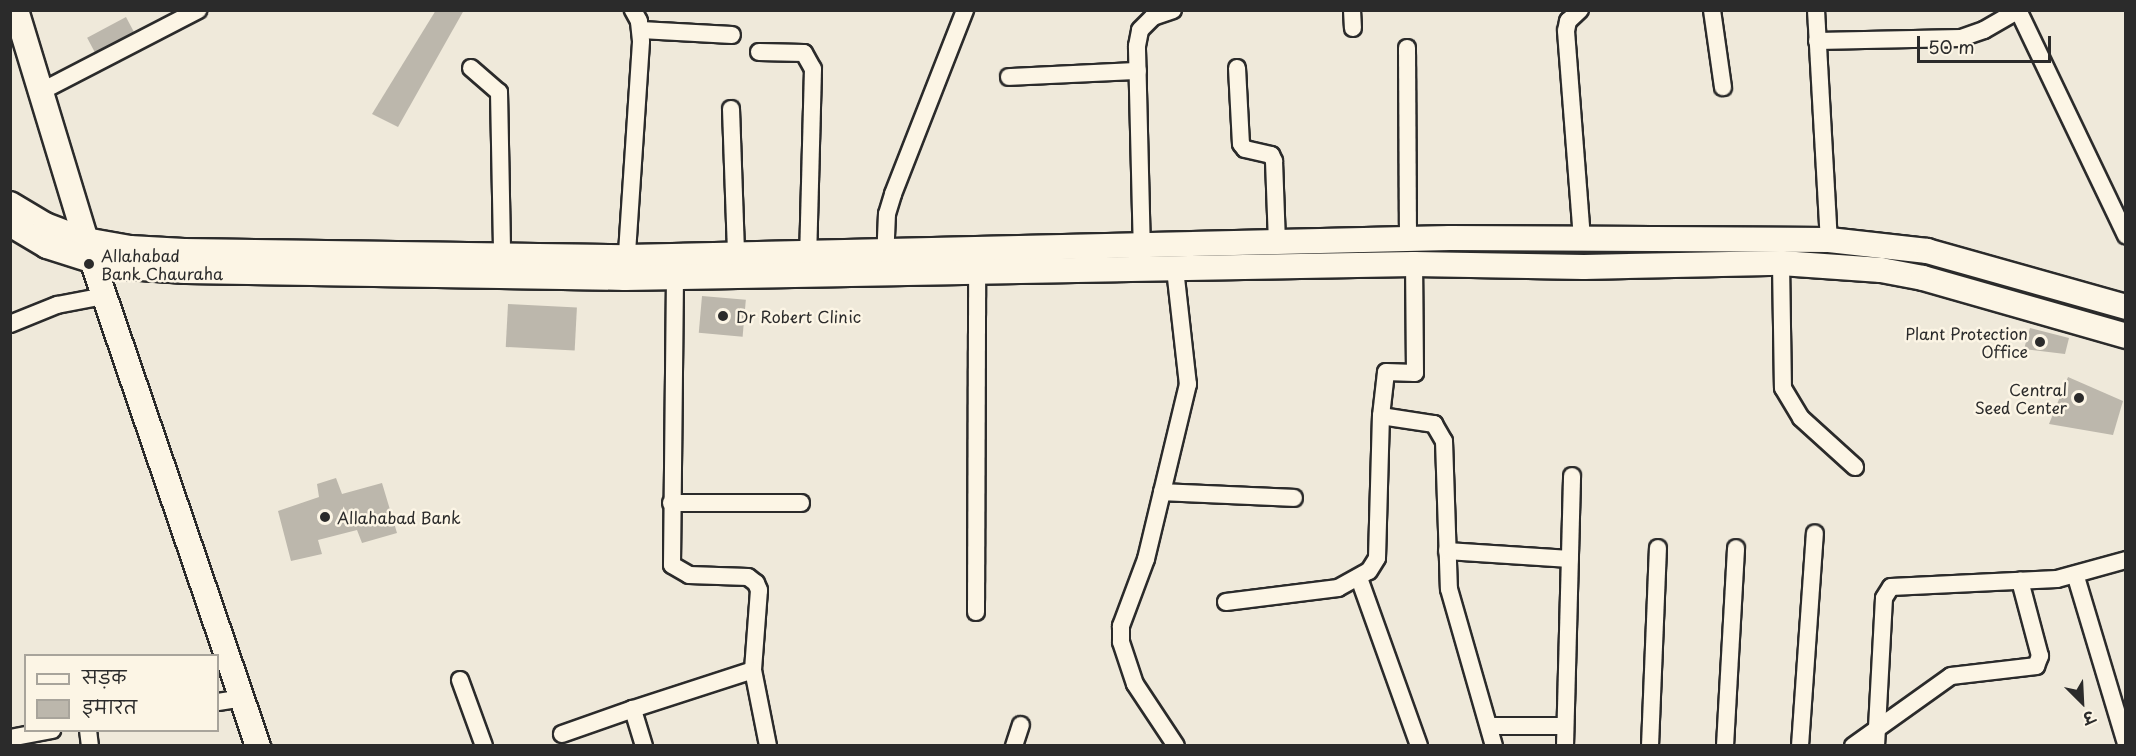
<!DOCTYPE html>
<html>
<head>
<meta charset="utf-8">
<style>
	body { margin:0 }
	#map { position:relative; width:2136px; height:756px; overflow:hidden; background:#efe9da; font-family:"Playpen Sans","Playpen Sans Deva",sans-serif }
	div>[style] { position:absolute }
	.building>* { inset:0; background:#bcb7ac; transform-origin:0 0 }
	.roads { filter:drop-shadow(2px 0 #2b2b2b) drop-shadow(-2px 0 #2b2b2b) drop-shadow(0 2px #2b2b2b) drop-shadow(0 -2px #2b2b2b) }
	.street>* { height:16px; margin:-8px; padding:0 8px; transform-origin:8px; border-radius:8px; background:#fcf5e5 }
	.secondary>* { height:24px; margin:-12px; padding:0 12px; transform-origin:12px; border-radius:12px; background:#fcf5e5 }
	.dots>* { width:16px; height:16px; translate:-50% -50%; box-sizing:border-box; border:3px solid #fcf5e5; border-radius:50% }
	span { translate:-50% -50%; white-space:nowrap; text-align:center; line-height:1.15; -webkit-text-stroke:5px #fcf5e5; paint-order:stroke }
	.poi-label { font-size:16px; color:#2b2b2b }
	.left { translate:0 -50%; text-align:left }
	.right { translate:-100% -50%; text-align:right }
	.frame { position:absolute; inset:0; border:12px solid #2b2b2b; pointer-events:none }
	.legend { position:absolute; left:24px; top:654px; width:195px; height:78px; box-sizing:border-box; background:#fcf5e5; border:2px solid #a8a49b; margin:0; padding:8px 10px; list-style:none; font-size:18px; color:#2b2b2b }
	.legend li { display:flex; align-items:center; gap:12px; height:30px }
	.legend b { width:30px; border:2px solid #a8a49b }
	.north { position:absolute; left:2052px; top:672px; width:60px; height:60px; -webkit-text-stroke:4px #fcf5e5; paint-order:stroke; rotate:156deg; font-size:16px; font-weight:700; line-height:24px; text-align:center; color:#2b2b2b }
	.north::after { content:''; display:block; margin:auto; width:21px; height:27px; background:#2b2b2b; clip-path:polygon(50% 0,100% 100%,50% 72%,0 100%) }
	.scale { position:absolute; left:1917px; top:36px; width:134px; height:27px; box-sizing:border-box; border:3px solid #2b2b2b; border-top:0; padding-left:8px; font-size:18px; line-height:21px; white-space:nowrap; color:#2b2b2b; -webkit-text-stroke:4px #fcf5e5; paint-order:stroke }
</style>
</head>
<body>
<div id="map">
	<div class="building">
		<i style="clip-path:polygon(436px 10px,464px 10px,398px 127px,372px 114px)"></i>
		<i style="left:126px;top:17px;width:17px;height:44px;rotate:62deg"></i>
		<i style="left:702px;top:296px;width:44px;height:37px;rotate:5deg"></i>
		<i style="left:508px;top:304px;width:69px;height:43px;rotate:3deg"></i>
		<i style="clip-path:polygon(2030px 328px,2069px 338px,2065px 354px,2024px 349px)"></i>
		<i style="clip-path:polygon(2068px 377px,2123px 401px,2113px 435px,2049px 424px)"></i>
		<i style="clip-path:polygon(336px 478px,342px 494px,382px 483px,397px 533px,362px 543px,357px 530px,318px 540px,322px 554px,291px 561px,278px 511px,319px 497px,317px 484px)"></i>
	</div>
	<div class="roads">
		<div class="street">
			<i style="left:1352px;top:10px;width:18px;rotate:87deg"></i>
			<i style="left:1580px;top:10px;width:16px;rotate:137deg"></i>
			<i style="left:1568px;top:21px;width:10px;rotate:101deg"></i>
			<i style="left:1566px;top:31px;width:208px;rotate:85.6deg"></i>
			<i style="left:1712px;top:10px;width:78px;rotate:81.9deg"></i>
			<i style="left:1816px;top:10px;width:230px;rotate:86.8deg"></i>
			<i style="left:2018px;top:10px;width:250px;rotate:64.4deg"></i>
			<i style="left:641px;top:30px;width:91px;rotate:3.1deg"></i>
			<i style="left:1817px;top:41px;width:144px;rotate:-1.2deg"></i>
			<i style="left:1961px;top:38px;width:24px;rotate:-19deg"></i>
			<i style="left:1984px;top:30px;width:39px;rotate:-30deg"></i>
			<i style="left:1407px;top:48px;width:192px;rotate:89.7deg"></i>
			<i style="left:759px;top:52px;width:45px;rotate:1.3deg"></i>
			<i style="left:804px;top:53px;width:18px;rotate:61deg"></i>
			<i style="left:813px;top:69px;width:185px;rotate:91.5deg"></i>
			<i style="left:471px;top:68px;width:37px;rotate:41deg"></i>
			<i style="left:499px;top:92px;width:163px;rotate:88.9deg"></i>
			<i style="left:1237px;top:68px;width:76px;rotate:87deg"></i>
			<i style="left:1241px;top:144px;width:6px;rotate:51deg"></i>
			<i style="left:1245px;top:149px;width:27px;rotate:13deg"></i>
			<i style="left:1271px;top:155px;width:7px;rotate:63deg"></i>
			<i style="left:1274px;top:161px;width:82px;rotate:87.9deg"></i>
			<i style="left:1009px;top:77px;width:129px;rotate:-2.7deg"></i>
			<i style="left:42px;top:91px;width:176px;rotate:-27.4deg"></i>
			<i style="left:731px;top:109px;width:146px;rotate:88deg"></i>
			<i style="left:1142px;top:254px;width:208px;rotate:-91.4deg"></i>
			<i style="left:1137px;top:46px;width:16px;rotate:-79deg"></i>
			<i style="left:1140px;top:30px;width:18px;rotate:-45deg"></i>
			<i style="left:1153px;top:17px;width:21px;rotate:-19deg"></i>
			<i style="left:885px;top:261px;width:47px;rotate:-87.6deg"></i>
			<i style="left:887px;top:214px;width:21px;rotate:-73deg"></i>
			<i style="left:893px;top:194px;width:198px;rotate:-68.6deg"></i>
			<i style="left:1781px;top:263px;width:125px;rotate:89.1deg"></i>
			<i style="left:1783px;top:388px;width:35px;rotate:59deg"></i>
			<i style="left:1801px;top:418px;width:73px;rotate:42.2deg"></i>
			<i style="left:626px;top:268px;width:227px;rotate:-86.2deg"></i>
			<i style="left:641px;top:41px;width:20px;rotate:-96deg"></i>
			<i style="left:639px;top:21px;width:13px;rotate:-119deg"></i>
			<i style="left:1175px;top:269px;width:116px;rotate:83.6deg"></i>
			<i style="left:1188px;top:384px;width:180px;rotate:103.5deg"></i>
			<i style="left:1146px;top:559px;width:72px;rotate:110.5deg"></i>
			<i style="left:1121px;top:626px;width:16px;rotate:90deg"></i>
			<i style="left:1121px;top:642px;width:44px;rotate:71.6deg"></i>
			<i style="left:1135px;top:684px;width:74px;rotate:56.5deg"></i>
			<i style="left:675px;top:277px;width:288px;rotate:90.6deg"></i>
			<i style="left:672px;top:565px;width:20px;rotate:30deg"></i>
			<i style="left:689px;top:575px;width:59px;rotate:1.9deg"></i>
			<i style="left:748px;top:577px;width:10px;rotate:37deg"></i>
			<i style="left:756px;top:583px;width:8px;rotate:67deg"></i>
			<i style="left:759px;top:590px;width:80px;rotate:94.3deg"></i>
			<i style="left:10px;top:324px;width:51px;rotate:-22deg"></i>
			<i style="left:57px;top:305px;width:48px;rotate:-10.8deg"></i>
			<i style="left:1381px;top:416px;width:54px;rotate:8.6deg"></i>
			<i style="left:1434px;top:424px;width:20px;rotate:60deg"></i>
			<i style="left:1444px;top:441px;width:148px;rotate:88.1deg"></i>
			<i style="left:1449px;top:589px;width:163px;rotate:74deg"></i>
			<i style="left:1162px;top:492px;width:132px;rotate:2.6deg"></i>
			<i style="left:671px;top:503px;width:130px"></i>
			<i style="left:1447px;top:551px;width:123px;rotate:3.7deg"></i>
			<i style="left:2076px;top:577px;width:174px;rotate:73.3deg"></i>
			<i style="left:1359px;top:578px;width:178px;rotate:70.3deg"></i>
			<i style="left:1226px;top:602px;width:113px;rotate:-7.1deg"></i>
			<i style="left:1338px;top:588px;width:35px;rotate:-29deg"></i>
			<i style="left:1369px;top:571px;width:15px;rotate:-58deg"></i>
			<i style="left:1377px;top:558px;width:142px;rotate:-88.4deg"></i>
			<i style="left:1381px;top:416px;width:44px;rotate:-83.5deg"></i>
			<i style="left:1386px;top:372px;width:29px;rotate:2deg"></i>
			<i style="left:1415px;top:373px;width:109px;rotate:-90.5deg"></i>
			<i style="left:976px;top:612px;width:340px;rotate:-89.8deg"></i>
			<i style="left:460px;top:680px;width:70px;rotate:70deg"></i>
			<i style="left:218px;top:702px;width:24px;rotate:-9deg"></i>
			<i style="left:1489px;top:726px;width:76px"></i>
			<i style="left:88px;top:730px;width:16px;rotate:83deg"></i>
			<i style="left:562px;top:734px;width:75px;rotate:-19.4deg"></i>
			<i style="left:10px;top:738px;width:43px;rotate:-10.8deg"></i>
			<i style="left:644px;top:746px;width:39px;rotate:-107deg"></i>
			<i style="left:633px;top:709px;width:126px;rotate:-18deg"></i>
			<i style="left:753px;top:670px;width:77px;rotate:78.8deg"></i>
			<i style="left:1014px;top:746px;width:22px;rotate:-72deg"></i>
			<i style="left:1565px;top:746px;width:270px;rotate:-88.5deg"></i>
			<i style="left:1650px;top:746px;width:198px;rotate:-87.7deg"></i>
			<i style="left:1725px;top:746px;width:198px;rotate:-86.8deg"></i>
			<i style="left:1800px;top:746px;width:213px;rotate:-86deg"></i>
			<i style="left:1853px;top:746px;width:120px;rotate:-35.5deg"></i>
			<i style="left:1951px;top:676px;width:86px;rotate:-6.7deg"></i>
			<i style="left:2036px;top:666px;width:11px;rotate:-68deg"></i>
			<i style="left:2040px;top:656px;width:78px;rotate:-104.9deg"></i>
			<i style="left:1876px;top:746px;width:148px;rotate:-86.9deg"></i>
			<i style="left:1884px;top:598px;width:13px;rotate:-58deg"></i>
			<i style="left:1891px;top:587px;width:166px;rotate:-2.8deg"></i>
			<i style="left:2057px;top:579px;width:72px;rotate:-15.4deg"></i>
		</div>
		<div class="secondary">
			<i style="left:16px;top:10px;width:261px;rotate:73.1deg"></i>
			<i style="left:92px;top:260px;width:514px;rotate:71.14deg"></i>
			<i style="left:10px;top:204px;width:41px;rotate:31deg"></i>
			<i style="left:45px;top:225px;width:43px;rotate:20.6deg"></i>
			<i style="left:85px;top:240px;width:46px;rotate:10.1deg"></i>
			<i style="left:130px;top:248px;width:54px;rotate:3.2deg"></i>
			<i style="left:184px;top:251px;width:443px;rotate:0.8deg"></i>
			<i style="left:627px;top:257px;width:823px;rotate:-1.32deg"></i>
			<i style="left:1450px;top:238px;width:379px;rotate:0.3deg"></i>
			<i style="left:1829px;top:240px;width:99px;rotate:6.4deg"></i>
			<i style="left:1927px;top:251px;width:207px;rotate:15.7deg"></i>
			<i style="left:10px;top:224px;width:43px;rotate:30.7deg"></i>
			<i style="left:47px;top:246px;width:66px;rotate:17.6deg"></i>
			<i style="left:110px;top:266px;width:76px;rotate:3.8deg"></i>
			<i style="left:186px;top:271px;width:439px;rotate:0.9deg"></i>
			<i style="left:625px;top:278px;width:789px;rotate:-1.02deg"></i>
			<i style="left:1414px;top:264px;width:170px;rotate:1deg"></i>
			<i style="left:1584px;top:267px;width:197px;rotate:-1.2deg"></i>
			<i style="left:1781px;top:263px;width:100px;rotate:4deg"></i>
			<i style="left:1881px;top:270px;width:43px;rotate:10.8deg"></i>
			<i style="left:1923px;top:278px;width:211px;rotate:15.9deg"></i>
		</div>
	</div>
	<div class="dots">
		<i style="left:89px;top:264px;background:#2b2b2b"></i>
		<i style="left:723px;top:316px;background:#2b2b2b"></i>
		<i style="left:2040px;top:342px;background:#2b2b2b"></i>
		<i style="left:2079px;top:398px;background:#2b2b2b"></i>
		<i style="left:325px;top:517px;background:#2b2b2b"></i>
	</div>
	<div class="poi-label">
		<span class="left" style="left:101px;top:264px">Allahabad<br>Bank Chauraha</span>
		<span class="left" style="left:736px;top:316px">Dr Robert Clinic</span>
		<span class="right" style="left:2028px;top:342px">Plant Protection<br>Office</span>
		<span class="right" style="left:2067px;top:398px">Central<br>Seed Center</span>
		<span class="left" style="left:337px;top:517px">Allahabad Bank</span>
	</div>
	<div class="frame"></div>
	<ul class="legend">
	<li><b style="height:8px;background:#fcf5e5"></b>सड़क</li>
	<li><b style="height:16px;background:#bcb7ac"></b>इमारत</li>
	</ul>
	<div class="north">उ</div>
	<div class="scale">50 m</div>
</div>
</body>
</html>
